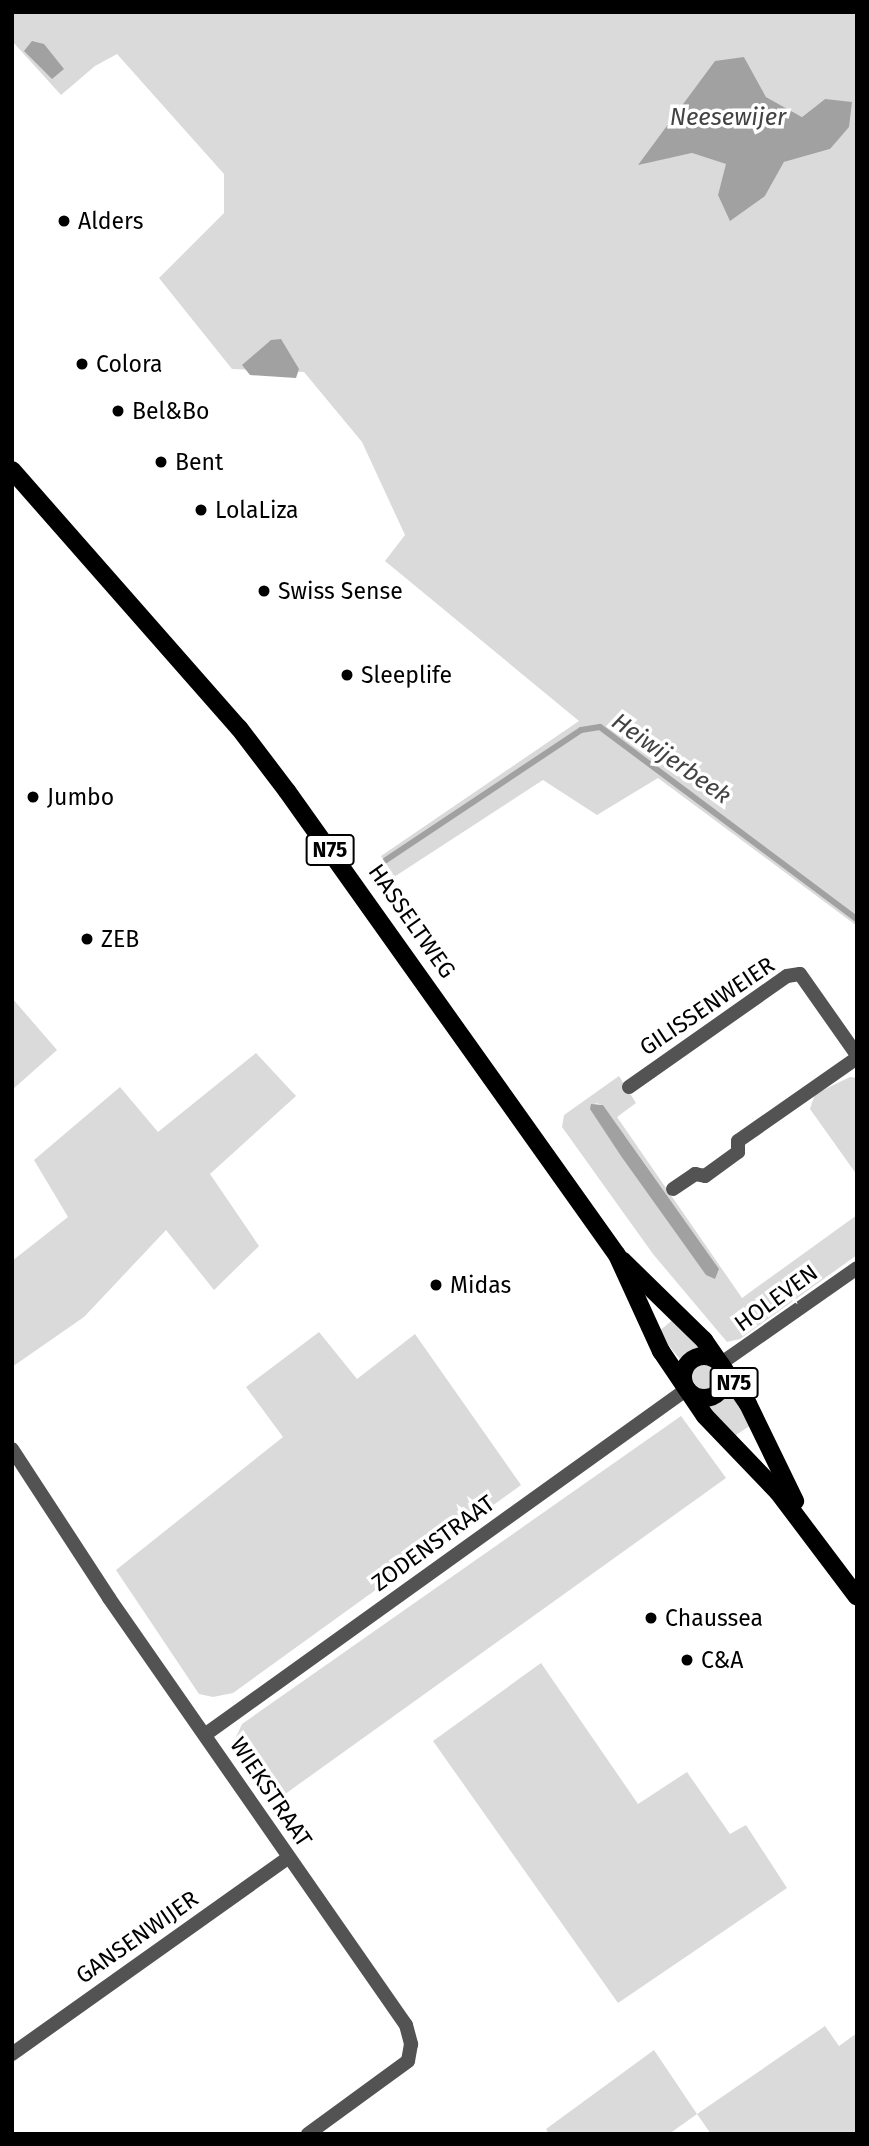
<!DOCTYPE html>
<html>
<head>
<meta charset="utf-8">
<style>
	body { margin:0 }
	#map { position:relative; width:869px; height:2146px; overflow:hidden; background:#fff; font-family:"Fira Sans",sans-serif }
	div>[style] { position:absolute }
	.green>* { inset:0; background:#dadada; transform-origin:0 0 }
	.round { border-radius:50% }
	.water>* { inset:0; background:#a1a1a1 }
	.stream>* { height:6px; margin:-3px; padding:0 3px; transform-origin:3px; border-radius:3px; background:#a1a1a1 }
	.minor>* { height:14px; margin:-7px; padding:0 7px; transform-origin:7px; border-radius:7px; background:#535353 }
	.primary>* { height:18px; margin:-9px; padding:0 9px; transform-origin:9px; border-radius:9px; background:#000 }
	.primary>.ring { margin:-9px; padding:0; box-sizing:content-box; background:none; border:18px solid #000; border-radius:50% }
	.dots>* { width:19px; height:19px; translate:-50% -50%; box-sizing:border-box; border:4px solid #fff; border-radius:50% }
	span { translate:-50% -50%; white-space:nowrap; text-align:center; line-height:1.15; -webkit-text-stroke:7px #fff; paint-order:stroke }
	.shield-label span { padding:2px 5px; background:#fff; border:2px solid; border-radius:5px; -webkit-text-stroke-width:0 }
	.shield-label { font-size:21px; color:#000; font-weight:700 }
	.poi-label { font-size:23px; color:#000 }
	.left { translate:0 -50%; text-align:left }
	.street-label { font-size:23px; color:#000 }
	.water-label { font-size:24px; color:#424242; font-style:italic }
	.frame { position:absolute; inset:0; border:14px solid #000; pointer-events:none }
</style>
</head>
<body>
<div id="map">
	<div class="green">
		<i style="clip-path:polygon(evenodd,12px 12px,857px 12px,857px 926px,658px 778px,597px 815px,543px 780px,394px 877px,381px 856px,579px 721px,385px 561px,405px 535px,362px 442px,304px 372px,232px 369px,159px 278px,224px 213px,224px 174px,117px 54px,95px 66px,61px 95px,12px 41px,12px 12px,744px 57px,766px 97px,802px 117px,825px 99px,830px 149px,784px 162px,765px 196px,718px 195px,727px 164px,692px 153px,639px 164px,675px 118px,744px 57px)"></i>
		<i style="clip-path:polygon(12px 998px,57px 1050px,12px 1090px)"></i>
		<i style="clip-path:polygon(256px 1053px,296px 1096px,210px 1174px,259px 1246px,214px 1290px,166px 1230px,84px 1317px,12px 1367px,12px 1261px,68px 1217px,34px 1160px,120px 1087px,158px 1132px)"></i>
		<i style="clip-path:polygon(evenodd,619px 1076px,636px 1103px,617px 1117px,742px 1298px,857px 1215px,857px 1255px,740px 1339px,727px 1342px,653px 1254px,562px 1127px,564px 1115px,619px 1076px,595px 1103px,603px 1105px,719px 1269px,595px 1103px)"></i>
		<i style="clip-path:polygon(850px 1077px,857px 1078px,857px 1175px,810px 1109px,815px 1094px)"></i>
		<i style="left:676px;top:1317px;width:38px;height:24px;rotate:50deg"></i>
		<i style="clip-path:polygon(319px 1332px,357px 1379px,415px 1334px,521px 1485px,233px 1693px,213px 1697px,199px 1694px,116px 1570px,283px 1437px,246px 1387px)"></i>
		<i class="round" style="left:690px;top:1363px;width:28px;height:28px"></i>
		<i style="clip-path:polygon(730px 1392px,751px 1425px,733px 1437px,709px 1408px)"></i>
		<i style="clip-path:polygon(681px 1416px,726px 1478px,274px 1802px,241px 1762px,235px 1739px,242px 1724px)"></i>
		<i style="clip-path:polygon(541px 1663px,638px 1804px,687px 1772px,730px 1834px,746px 1825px,787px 1888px,618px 2003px,433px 1741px)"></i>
		<i style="clip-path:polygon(825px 2026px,839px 2046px,857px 2033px,857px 2134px,711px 2134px,697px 2114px,669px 2134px,549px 2134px,546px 2129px,654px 2050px,697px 2114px)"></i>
	</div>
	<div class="water">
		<i style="clip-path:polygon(32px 41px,44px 44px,64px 69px,52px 79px,24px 51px)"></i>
		<i style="clip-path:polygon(744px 57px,766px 97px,802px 117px,825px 99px,852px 102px,849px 127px,830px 149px,784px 162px,765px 196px,730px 221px,718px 195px,726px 164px,692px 153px,638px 165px,715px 61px)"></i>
		<i style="clip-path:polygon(281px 339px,299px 369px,296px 378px,250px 375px,242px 365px,271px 340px)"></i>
		<i style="clip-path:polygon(591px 1104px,603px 1105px,719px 1269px,715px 1279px,706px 1275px,621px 1156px,590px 1109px)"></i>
	</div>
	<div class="stream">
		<i style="left:386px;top:860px;width:234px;rotate:-33.7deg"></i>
		<i style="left:581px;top:730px;width:19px;rotate:-9deg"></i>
		<i style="left:600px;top:727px;width:321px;rotate:36.8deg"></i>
	</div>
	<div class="minor">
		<i style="left:629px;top:1087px;width:193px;rotate:-35.1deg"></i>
		<i style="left:787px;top:976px;width:13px;rotate:-9deg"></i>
		<i style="left:800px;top:974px;width:99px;rotate:54.9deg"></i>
		<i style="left:673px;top:1189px;width:27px;rotate:-34deg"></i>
		<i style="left:695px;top:1174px;width:10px;rotate:11deg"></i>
		<i style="left:705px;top:1176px;width:41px;rotate:-36deg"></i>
		<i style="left:738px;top:1152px;width:11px;rotate:-90deg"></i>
		<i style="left:738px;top:1141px;width:145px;rotate:-34.9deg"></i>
		<i style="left:720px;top:1364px;width:167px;rotate:-35deg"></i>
		<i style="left:12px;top:1449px;width:178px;rotate:56.9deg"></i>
		<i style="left:109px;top:1598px;width:520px;rotate:55.18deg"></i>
		<i style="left:406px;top:2025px;width:20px;rotate:75deg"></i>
		<i style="left:411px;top:2044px;width:17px;rotate:100deg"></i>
		<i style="left:408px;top:2061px;width:124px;rotate:143.9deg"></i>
		<i style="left:206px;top:1734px;width:592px;rotate:-35.65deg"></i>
		<i style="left:12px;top:2054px;width:339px;rotate:-35.4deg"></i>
	</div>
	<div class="primary">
		<i style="left:12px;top:470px;width:344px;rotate:48.7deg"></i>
		<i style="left:239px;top:728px;width:79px;rotate:52.7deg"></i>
		<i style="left:287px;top:791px;width:569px;rotate:54.58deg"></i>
		<i style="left:617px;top:1255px;width:106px;rotate:65.4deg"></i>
		<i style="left:661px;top:1351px;width:78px;rotate:55.9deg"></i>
		<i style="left:705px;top:1416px;width:105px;rotate:46.2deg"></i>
		<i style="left:778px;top:1492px;width:131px;rotate:53deg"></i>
		<i style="left:622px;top:1260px;width:115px;rotate:44.3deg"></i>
		<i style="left:704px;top:1340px;width:78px;rotate:55.5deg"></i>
		<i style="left:748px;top:1404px;width:108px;rotate:64.1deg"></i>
		<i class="ring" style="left:683px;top:1356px;width:24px;height:24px"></i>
	</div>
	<div class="dots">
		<i style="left:64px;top:221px;background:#000"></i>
		<i style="left:82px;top:364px;background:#000"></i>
		<i style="left:118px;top:411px;background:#000"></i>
		<i style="left:161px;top:462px;background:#000"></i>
		<i style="left:201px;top:510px;background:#000"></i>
		<i style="left:264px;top:591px;background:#000"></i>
		<i style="left:347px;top:675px;background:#000"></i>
		<i style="left:33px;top:797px;background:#000"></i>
		<i style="left:87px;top:939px;background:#000"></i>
		<i style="left:436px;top:1285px;background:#000"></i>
		<i style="left:651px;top:1618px;background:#000"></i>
		<i style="left:687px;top:1660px;background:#000"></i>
	</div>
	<div class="shield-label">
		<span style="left:330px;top:850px">N75</span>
		<span style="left:734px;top:1383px">N75</span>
	</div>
	<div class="poi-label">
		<span class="left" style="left:78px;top:221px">Alders</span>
		<span class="left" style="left:96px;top:364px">Colora</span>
		<span class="left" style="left:132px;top:411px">Bel&amp;Bo</span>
		<span class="left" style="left:175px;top:462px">Bent</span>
		<span class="left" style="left:215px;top:510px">LolaLiza</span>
		<span class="left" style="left:278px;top:591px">Swiss Sense</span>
		<span class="left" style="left:361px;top:675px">Sleeplife</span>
		<span class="left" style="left:47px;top:797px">Jumbo</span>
		<span class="left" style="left:101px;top:939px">ZEB</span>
		<span class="left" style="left:450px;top:1285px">Midas</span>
		<span class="left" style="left:665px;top:1618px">Chaussea</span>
		<span class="left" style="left:701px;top:1660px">C&amp;A</span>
	</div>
	<div class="street-label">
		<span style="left:412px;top:921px;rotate:55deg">HASSELTWEG</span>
		<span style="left:707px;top:1006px;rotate:-34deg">GILISSENWEIER</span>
		<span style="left:776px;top:1298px;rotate:-36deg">HOLEVEN</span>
		<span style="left:433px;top:1543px;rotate:-36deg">ZODENSTRAAT</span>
		<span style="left:271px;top:1792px;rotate:56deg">WIEKSTRAAT</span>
		<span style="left:137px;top:1937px;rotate:-35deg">GANSENWIJER</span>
	</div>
	<div class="water-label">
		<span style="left:728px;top:118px">Neesewijer</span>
		<span style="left:671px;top:759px;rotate:35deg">Heiwijerbeek</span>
	</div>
	<div class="frame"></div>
</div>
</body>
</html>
